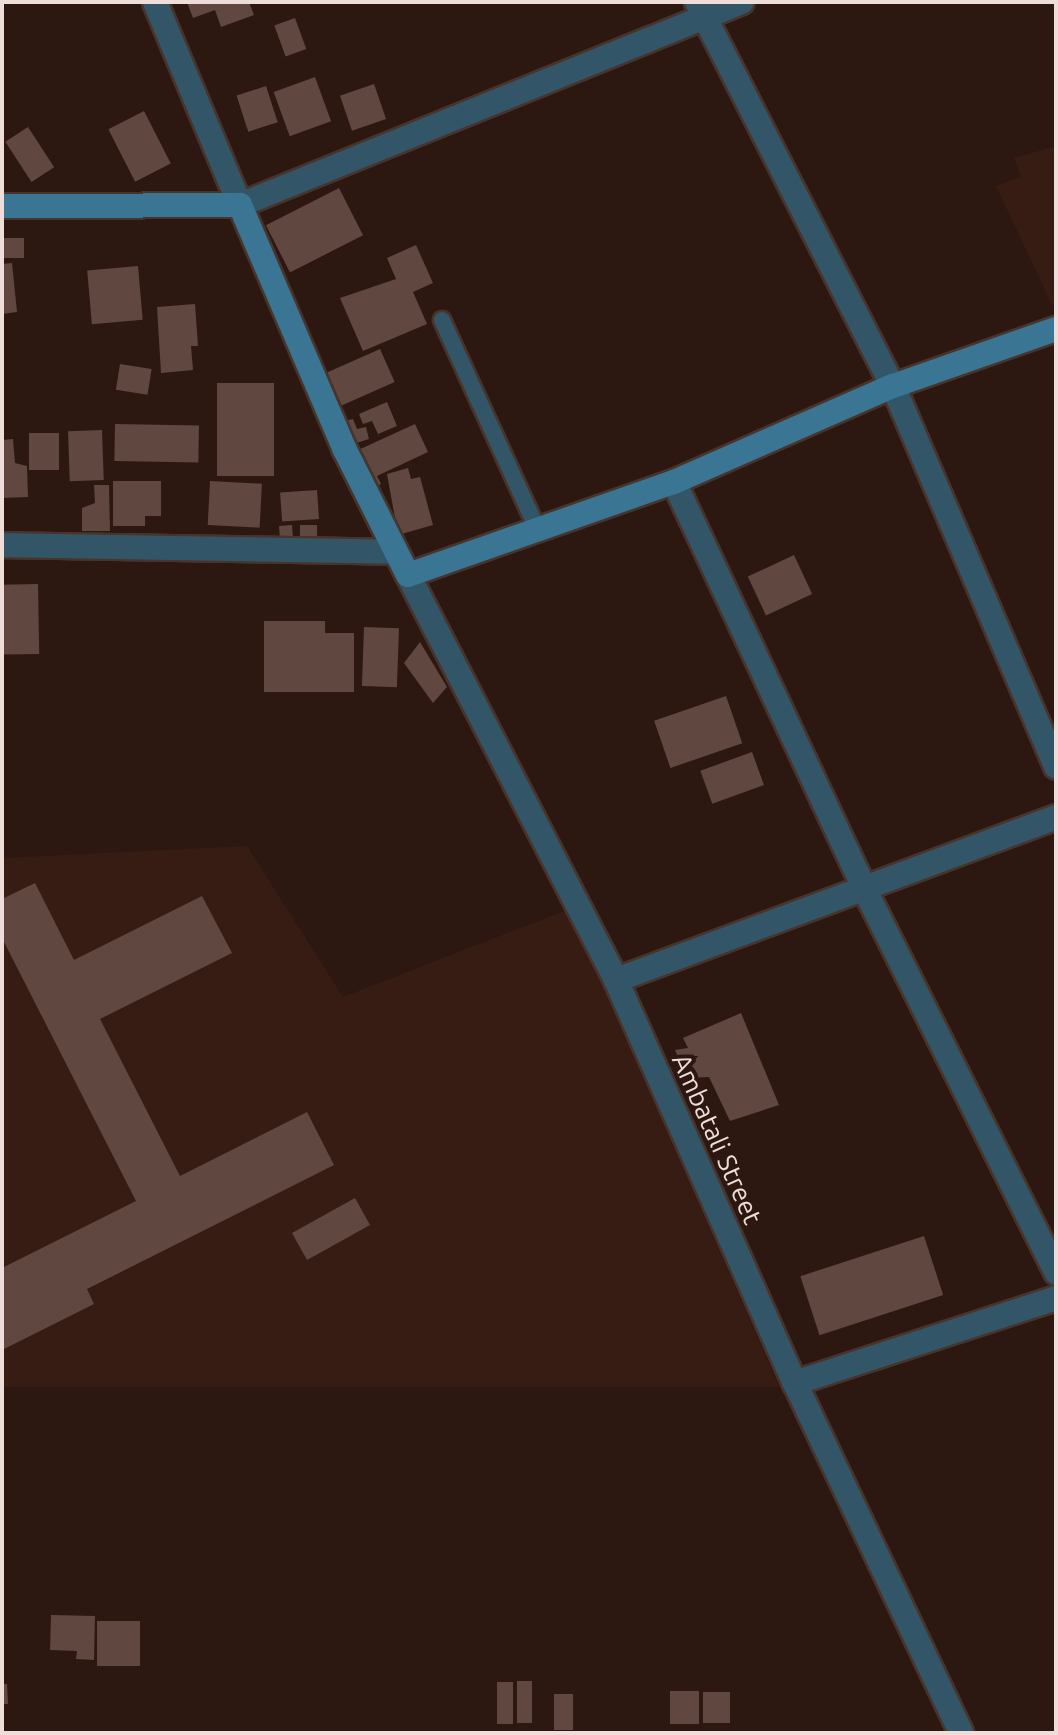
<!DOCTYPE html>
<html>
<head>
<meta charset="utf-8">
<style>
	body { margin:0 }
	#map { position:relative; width:1058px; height:1735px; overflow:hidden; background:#2c1811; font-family:Ubuntu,sans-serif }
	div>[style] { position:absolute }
	.built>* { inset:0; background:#371c14 }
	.building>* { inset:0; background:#604740; transform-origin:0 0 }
	.roads { filter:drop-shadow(2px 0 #47342d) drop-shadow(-2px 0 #47342d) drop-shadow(0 2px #47342d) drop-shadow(0 -2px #47342d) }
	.lane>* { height:16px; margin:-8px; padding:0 8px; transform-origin:8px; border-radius:8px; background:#325668 }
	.street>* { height:24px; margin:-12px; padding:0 12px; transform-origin:12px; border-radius:12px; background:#325668 }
	.secondary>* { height:24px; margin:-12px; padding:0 12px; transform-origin:12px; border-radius:12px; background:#3a7593 }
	span { translate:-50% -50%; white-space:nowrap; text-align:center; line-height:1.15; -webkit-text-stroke:8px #2c1811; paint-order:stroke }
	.street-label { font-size:26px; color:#eededa }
	.frame { position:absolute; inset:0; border:4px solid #eededa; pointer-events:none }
</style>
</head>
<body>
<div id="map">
	<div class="built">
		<i style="clip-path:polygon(1056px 146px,1056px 304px,1052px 305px,996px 186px,1021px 177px,1014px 158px)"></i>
		<i style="clip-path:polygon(247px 846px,343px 997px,569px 909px,779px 1387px,2px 1387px,2px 858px)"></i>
	</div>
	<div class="building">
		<i style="clip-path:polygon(187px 2px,249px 2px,254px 15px,221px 27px,215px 10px,193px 18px)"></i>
		<i style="left:295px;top:18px;width:33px;height:22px;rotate:70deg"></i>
		<i style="left:315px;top:77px;width:47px;height:44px;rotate:70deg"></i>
		<i style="left:374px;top:84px;width:37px;height:36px;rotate:71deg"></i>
		<i style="left:266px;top:86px;width:38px;height:31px;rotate:72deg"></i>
		<i style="left:144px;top:111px;width:59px;height:40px;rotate:63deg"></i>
		<i style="left:28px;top:127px;width:48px;height:27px;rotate:57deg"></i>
		<i style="left:339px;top:188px;width:53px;height:82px;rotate:63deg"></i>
		<i style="left:2px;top:238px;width:22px;height:20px"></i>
		<i style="clip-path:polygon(416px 245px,433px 283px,413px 292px,427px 324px,363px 351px,340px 298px,396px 279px,387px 258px)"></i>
		<i style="clip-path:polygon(12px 263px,17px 312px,2px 314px,2px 264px)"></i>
		<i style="left:138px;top:266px;width:54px;height:51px;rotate:85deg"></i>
		<i style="clip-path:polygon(195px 304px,198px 346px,191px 346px,193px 370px,161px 373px,157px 307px)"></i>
		<i style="left:380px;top:349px;width:36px;height:58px;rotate:66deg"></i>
		<i style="left:120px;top:364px;width:32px;height:26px;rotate:9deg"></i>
		<i style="left:274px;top:383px;width:93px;height:57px;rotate:90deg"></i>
		<i style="clip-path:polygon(387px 402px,397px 426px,378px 434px,372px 421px,363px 424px,359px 414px)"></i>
		<i style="clip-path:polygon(353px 419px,357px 429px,366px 427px,369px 439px,347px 446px,340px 422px)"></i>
		<i style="left:115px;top:424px;width:84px;height:37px;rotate:1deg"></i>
		<i style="clip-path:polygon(415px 424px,428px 452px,377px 476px,381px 484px,373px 488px,356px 451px)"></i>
		<i style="left:102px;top:430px;width:50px;height:34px;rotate:88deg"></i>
		<i style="left:29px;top:433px;width:30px;height:37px"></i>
		<i style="clip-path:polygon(13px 439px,15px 463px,27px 466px,28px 497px,2px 498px,2px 440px)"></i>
		<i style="clip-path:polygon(408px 468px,411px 479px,420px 477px,433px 525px,398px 535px,387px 474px)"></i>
		<i style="clip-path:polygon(113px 481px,161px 481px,161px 516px,145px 516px,145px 526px,113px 526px)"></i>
		<i style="left:210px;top:481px;width:52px;height:44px;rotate:3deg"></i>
		<i style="clip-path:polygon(94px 485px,109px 485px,110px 531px,82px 531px,82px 508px,95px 503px)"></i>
		<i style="left:317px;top:490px;width:29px;height:37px;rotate:86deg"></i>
		<i style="left:292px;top:525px;width:14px;height:13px;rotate:86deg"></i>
		<i style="left:300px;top:525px;width:17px;height:13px"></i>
		<i style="left:794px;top:555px;width:43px;height:51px;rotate:65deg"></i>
		<i style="left:38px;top:584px;width:70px;height:36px;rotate:89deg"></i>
		<i style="clip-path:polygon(264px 621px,325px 621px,325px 633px,354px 633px,354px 692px,264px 692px)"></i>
		<i style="left:364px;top:627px;width:35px;height:59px;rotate:2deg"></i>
		<i style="clip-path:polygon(420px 642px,447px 687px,433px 703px,404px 663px)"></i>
		<i style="left:726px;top:696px;width:50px;height:76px;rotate:71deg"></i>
		<i style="left:752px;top:752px;width:35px;height:55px;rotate:70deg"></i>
		<i style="clip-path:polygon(35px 883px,74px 960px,202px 896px,232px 953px,100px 1019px,180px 1176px,307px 1112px,334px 1165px,87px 1289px,94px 1304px,2px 1350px,2px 1268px,136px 1201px,2px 938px,2px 899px)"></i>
		<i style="clip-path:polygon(741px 1013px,779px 1105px,730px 1121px,709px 1077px,687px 1078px,675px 1050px,688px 1048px,683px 1038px)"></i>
		<i style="left:355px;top:1198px;width:31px;height:72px;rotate:61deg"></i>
		<i style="left:924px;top:1236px;width:62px;height:130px;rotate:72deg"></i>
		<i style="clip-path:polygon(51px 1615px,95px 1616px,94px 1660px,76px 1659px,77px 1651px,50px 1650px)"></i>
		<i style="left:97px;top:1621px;width:43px;height:45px"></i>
		<i style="left:517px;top:1681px;width:15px;height:42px"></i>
		<i style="left:497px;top:1682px;width:16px;height:42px"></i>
		<i style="clip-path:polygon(2px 1684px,7px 1684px,8px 1704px,2px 1704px)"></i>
		<i style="left:670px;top:1691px;width:29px;height:33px"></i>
		<i style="left:703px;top:1692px;width:27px;height:31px"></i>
		<i style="left:554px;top:1694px;width:19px;height:36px"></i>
	</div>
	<div class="roads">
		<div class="lane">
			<i style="left:442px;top:320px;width:232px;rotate:65.5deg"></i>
		</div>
		<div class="street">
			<i style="left:155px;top:2px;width:220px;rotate:67.3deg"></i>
			<i style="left:240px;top:205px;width:541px;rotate:-22.02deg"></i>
			<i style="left:697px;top:2px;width:431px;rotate:63deg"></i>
			<i style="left:893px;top:386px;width:414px;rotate:66.8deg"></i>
			<i style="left:674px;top:482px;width:446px;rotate:64.9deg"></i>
			<i style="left:863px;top:886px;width:432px;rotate:63.4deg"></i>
			<i style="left:2px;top:545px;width:394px;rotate:1deg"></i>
			<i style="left:408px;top:575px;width:455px;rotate:62.8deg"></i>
			<i style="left:616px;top:980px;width:441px;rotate:66.1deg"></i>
			<i style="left:795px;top:1383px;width:387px;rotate:64.6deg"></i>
			<i style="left:616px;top:980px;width:469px;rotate:-20.3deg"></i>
			<i style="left:795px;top:1383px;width:274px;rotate:-18deg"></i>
		</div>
		<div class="secondary">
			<i style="left:2px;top:206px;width:238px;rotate:-0.2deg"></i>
			<i style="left:240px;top:205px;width:264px;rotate:66.8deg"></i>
			<i style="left:344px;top:448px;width:142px;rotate:63.3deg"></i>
			<i style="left:408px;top:575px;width:282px;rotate:-19.3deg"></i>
			<i style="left:674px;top:482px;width:239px;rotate:-23.7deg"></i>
			<i style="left:893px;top:386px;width:173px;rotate:-19.3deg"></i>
		</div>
	</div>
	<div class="street-label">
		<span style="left:717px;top:1139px;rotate:66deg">Ambatali Street</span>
	</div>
	<div class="frame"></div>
</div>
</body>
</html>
